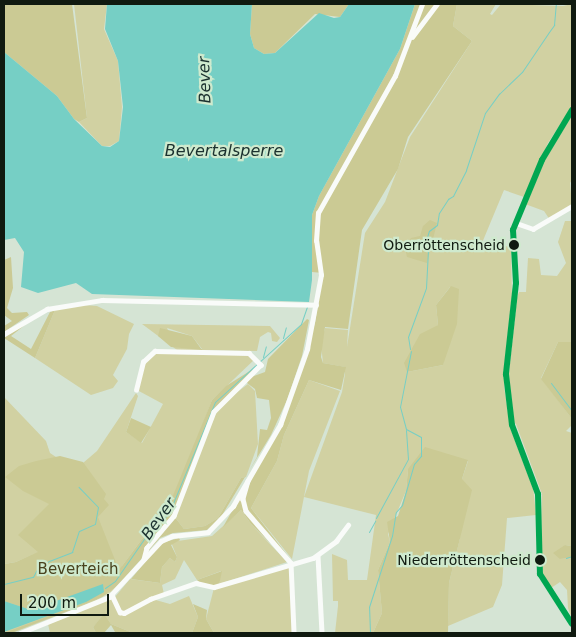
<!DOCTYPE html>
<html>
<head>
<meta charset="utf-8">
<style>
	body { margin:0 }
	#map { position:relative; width:576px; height:637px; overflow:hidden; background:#d5e4d4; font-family:"DejaVu Sans",sans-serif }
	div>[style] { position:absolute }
	.green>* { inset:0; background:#d1d1a2 }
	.forest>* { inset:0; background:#cbca94 }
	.water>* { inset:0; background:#76cfc5 }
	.stream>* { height:1px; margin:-0.5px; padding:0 0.5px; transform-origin:0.5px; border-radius:0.5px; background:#76cfc5 }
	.minor>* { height:4.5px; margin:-2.25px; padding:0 2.25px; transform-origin:2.25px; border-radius:2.25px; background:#f9fbf9 }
	.bus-1>* { height:6px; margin:-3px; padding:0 3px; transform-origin:3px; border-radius:3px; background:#00a651 }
	.dots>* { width:14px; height:14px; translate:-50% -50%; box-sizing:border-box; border:2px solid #cfeace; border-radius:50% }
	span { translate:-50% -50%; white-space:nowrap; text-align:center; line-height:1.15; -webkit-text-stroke:4.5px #cfeace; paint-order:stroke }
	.bus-label { font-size:14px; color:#101a10 }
	.right { translate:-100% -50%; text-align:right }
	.park-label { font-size:15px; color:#49421e }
	.water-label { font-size:16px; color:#1b312f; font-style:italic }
	.frame { position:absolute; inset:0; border:5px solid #101a10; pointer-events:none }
	.scale { position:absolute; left:20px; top:594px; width:89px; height:22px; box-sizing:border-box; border:2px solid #101a10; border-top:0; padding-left:6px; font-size:15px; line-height:18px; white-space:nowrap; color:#101a10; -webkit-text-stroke:4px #cfeace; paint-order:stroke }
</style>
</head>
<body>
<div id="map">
	<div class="green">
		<i style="clip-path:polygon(74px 4px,107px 4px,104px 29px,118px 61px,122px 107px,119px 141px,110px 146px,102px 146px,79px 122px,87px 118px)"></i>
		<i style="clip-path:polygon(evenodd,457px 4px,496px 4px,490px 14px,492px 15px,501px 4px,563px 6px,572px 4px,572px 106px,548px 143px,524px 197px,504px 190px,482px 243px,511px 247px,512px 298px,504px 387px,511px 430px,533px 486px,536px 515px,507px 518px,502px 585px,493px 607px,448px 626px,449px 583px,460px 538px,462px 479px,468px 461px,408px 469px,406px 491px,388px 534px,390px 542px,378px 570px,382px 613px,373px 633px,335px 633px,338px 606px,338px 601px,333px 601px,332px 554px,347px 560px,348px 580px,367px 580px,376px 515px,304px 497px,342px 392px,345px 374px,345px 367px,323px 363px,321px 344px,325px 328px,348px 330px,347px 347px,365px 233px,385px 202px,410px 137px,472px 41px,453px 26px,457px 4px,450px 287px,443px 365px,407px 372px,438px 325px,436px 305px,450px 287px)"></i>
		<i style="clip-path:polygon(572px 112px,572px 180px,570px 183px,572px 204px,550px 220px,544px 211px,525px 204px,543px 160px)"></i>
		<i style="clip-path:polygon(572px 210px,572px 342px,558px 342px,541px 378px,572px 419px,572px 425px,566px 431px,572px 433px,572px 546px,565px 545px,560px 559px,572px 558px,572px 619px,568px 608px,567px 590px,560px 582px,548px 590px,540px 574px,542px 494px,516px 424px,511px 420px,509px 373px,517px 297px,519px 292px,526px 292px,528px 258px,539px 259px,541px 275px,557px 276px,566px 263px,558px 242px,565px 221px,571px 221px)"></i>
		<i style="clip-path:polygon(83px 305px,97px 306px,134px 324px,129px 334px,127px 349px,113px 375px,118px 381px,113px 388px,91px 395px,35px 358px,55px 310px)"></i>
		<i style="clip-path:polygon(evenodd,142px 324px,270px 326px,280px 338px,277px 342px,272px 341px,271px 333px,268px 332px,260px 337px,257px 351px,177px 350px,142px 324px,167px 328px,192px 336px,202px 349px,176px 347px,167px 328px)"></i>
		<i style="clip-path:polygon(153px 353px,247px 354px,255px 359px,212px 400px,172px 504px,163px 521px,142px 539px,122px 566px,131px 572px,118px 588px,95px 601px,12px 633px,4px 633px,4px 568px,36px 553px,16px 562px,4px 564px,4px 397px,46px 441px,50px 453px,59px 459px,83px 463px,97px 451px,136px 393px,138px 396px,126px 432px,142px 443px,163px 404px,137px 390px,143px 365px)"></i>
		<i style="clip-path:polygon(309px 380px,340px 391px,309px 471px,292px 559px,251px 508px,277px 461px,284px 435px)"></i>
		<i style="clip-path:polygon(248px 384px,255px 391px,258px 444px,246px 477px,241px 478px,218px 518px,205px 526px,184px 529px,174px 516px,216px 413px,224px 402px)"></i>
		<i style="clip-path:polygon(241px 510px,251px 524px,287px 562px,219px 584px,221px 571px,197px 580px,184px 560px,175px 579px,162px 585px,164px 594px,152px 599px,170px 604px,189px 596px,198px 617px,192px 633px,133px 633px,111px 624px,104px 615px,93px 627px,96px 633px,50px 633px,48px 624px,112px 598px,122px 612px,115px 597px,130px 579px,160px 583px,162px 567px,170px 558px,175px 562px,177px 557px,171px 542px,212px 536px)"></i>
		<i style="clip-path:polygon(290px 567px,293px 633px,214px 633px,206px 619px,214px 588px)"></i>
	</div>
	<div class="forest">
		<i style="clip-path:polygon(4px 4px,72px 4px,87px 118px,79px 122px,74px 119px,57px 96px,4px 52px)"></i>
		<i style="clip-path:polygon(252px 4px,349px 4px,340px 17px,315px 14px,275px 53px,264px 54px,254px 48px,250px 34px)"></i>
		<i style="clip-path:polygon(415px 4px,457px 4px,453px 26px,472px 41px,408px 137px,398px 169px,362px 230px,348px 329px,325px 327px,321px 357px,323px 363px,346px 367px,341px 390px,309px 380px,284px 435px,277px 461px,251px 508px,291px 560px,251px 518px,244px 499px,251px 480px,285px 419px,315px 323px,323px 273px,312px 272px,312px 215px,319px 196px,400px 49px)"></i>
		<i style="clip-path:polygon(430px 220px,437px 223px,427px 263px,407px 257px,405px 248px,411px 238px,420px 236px,423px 226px)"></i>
		<i style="clip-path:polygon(11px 257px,13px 288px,7px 308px,12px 313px,27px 312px,29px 315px,4px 332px,4px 326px,12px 321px,4px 315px,4px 260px)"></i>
		<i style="clip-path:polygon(451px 286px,459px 289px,457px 324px,443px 365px,407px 372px,404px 363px,420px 334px,438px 325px,436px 305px)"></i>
		<i style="clip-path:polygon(55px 310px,35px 358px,4px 338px,35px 317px,11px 336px,31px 349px,50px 312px)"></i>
		<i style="clip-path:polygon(307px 319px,309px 320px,302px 356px,287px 400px,271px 435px,249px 471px,257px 457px,260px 429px,267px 430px,271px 418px,269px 400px,257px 398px,255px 389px,247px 383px,249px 379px,219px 404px,174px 516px,184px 529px,205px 526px,218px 518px,241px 478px,245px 477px,221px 517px,207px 530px,173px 533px,160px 538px,118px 585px,102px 597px,11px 633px,4px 633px,86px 602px,50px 604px,31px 610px,4px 601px,4px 564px,16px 562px,38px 552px,18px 535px,49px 504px,23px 491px,5px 477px,19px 466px,36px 461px,60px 456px,83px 462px,106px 494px,104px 499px,109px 505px,98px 517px,119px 570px,142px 539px,163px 520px,212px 400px,226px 386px,253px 369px,251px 377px,265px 372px,268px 359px)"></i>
		<i style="clip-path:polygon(160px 328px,192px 336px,202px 350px,171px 347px,158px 336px)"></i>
		<i style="clip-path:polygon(558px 342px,572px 342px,572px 419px,541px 379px)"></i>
		<i style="clip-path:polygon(131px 418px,151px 427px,141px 443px,126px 432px)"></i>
		<i style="clip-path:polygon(425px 447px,468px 460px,462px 479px,472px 490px,449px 583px,448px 633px,373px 633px,382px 613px,378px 570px,390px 542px,387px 522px,398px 516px,406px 491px,408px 469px)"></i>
		<i style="clip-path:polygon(246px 486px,242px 499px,243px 509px,271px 544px,251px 524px,241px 510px,223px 527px)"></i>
		<i style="clip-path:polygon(179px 538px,180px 540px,171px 545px,177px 557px,175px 562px,170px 558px,162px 567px,160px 583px,131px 579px,161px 543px)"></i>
		<i style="clip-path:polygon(565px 545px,572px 546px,572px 558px,560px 559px,553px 553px)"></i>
		<i style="clip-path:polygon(222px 571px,219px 585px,203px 586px,197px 580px)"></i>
		<i style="clip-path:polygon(193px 604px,207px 610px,206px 619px,214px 633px,192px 633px,198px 617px)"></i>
		<i style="clip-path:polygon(104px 614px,111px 624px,133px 633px,115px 632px,111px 625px,104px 633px,96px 633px,93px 627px)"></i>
	</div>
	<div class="water">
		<i style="clip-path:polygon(107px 4px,252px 4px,250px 34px,254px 48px,264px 54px,275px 53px,319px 13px,334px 18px,340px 17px,349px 4px,415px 4px,400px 49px,319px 196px,312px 215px,312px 280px,309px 302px,92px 294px,76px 283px,38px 293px,21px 287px,24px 252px,15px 238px,4px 240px,4px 52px,57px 96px,74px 119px,102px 146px,110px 147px,119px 141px,123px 107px,118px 61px,105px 29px)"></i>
		<i style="clip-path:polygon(103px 584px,104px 592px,86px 602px,4px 632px,4px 601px,31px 610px)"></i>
	</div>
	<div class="stream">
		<i style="left:283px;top:338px;width:11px;rotate:-75deg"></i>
		<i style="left:410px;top:349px;width:12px;rotate:-99deg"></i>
		<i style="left:408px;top:337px;width:52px;rotate:-69.8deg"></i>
		<i style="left:426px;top:288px;width:36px;rotate:-87deg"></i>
		<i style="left:428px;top:252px;width:6px;rotate:-129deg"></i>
		<i style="left:424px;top:247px;width:17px;rotate:-73deg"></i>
		<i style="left:429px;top:231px;width:10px;rotate:-37deg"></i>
		<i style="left:437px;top:225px;width:12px;rotate:-81deg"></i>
		<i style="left:439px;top:213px;width:17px;rotate:-57deg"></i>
		<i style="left:448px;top:199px;width:6px;rotate:-31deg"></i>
		<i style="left:453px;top:196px;width:29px;rotate:-63deg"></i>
		<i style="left:466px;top:170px;width:60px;rotate:-71.6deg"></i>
		<i style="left:485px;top:113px;width:24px;rotate:-54deg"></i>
		<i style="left:499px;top:94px;width:32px;rotate:-44deg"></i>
		<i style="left:522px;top:72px;width:48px;rotate:-56deg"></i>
		<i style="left:549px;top:32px;width:9px;rotate:-54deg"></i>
		<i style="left:554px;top:25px;width:21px;rotate:-85deg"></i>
		<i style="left:263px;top:357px;width:11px;rotate:-75deg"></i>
		<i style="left:551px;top:383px;width:35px;rotate:53deg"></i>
		<i style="left:376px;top:518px;width:67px;rotate:-61.5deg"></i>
		<i style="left:408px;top:459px;width:29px;rotate:-94deg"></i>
		<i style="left:369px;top:532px;width:13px;rotate:-61deg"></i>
		<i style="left:566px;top:558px;width:6px;rotate:-18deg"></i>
		<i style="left:4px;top:584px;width:30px;rotate:-14deg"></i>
		<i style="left:33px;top:577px;width:7px;rotate:-63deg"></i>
		<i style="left:36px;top:571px;width:16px;rotate:-38deg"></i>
		<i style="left:49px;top:561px;width:25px;rotate:-21deg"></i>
		<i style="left:72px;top:552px;width:22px;rotate:-72deg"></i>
		<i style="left:79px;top:531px;width:17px;rotate:-24deg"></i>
		<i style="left:95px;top:524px;width:17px;rotate:-80deg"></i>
		<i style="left:98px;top:507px;width:28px;rotate:-134deg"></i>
		<i style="left:105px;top:588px;width:12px;rotate:-35deg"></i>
		<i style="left:115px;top:581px;width:55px;rotate:-55.4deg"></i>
		<i style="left:146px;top:536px;width:33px;rotate:-45deg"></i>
		<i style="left:169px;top:513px;width:120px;rotate:-67.5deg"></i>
		<i style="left:215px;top:402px;width:116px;rotate:-42.2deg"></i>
		<i style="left:301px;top:324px;width:18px;rotate:-71deg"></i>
		<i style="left:370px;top:633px;width:26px;rotate:-92deg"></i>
		<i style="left:369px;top:607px;width:75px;rotate:-72.1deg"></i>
		<i style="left:392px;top:536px;width:24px;rotate:-81deg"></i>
		<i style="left:396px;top:512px;width:9px;rotate:-49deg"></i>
		<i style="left:402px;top:505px;width:43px;rotate:-73.7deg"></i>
		<i style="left:414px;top:464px;width:11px;rotate:-49deg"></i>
		<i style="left:421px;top:456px;width:19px;rotate:-90deg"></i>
		<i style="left:421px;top:437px;width:17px;rotate:-152deg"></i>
		<i style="left:406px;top:429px;width:23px;rotate:-105deg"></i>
		<i style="left:400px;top:407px;width:57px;rotate:-78.9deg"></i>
	</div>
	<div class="minor">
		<i style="left:412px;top:37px;width:41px;rotate:-52.9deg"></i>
		<i style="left:572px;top:110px;width:58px;rotate:121deg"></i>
		<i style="left:542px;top:160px;width:76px;rotate:112.5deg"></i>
		<i style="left:513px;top:230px;width:53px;rotate:86.8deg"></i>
		<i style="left:516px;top:283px;width:92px;rotate:96.3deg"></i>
		<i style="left:506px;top:374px;width:51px;rotate:83.3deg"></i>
		<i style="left:512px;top:425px;width:74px;rotate:69.4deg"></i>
		<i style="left:538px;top:494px;width:80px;rotate:88.6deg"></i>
		<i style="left:540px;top:574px;width:59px;rotate:57.4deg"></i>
		<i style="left:516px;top:223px;width:18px;rotate:19deg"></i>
		<i style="left:533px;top:229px;width:45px;rotate:-30.5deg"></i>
		<i style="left:4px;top:334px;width:50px;rotate:-30.2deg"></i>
		<i style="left:47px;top:309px;width:56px;rotate:-9.3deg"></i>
		<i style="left:102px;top:300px;width:214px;rotate:1.3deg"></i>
		<i style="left:136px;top:390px;width:29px;rotate:-76deg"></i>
		<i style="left:143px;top:362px;width:16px;rotate:-43deg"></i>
		<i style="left:155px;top:351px;width:94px;rotate:1.2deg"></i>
		<i style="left:249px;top:353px;width:17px;rotate:45deg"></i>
		<i style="left:261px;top:365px;width:66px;rotate:135deg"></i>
		<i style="left:214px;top:412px;width:111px;rotate:111deg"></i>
		<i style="left:174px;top:516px;width:42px;rotate:130.2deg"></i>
		<i style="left:147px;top:548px;width:11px;rotate:105deg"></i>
		<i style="left:248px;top:481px;width:19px;rotate:106deg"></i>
		<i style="left:243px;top:499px;width:12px;rotate:76deg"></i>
		<i style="left:246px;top:511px;width:69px;rotate:49.1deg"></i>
		<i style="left:318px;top:556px;width:77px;rotate:87deg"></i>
		<i style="left:291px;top:563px;width:70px;rotate:87.5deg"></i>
		<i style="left:112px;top:595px;width:19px;rotate:65deg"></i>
		<i style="left:120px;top:612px;width:4px;rotate:14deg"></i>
		<i style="left:124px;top:613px;width:30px;rotate:-28deg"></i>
		<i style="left:150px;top:599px;width:49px;rotate:-19.2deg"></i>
		<i style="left:196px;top:583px;width:18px;rotate:13deg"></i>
		<i style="left:214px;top:587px;width:103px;rotate:-16.3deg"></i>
		<i style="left:313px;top:558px;width:29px;rotate:-36deg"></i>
		<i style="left:336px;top:541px;width:20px;rotate:-53deg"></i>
		<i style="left:20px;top:633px;width:96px;rotate:-22deg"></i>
		<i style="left:109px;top:597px;width:76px;rotate:-47.1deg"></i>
		<i style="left:161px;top:541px;width:12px;rotate:-24deg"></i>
		<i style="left:172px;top:536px;width:36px;rotate:-6deg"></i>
		<i style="left:208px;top:532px;width:36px;rotate:-46deg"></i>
		<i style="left:233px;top:506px;width:94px;rotate:-59.9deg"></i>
		<i style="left:280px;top:425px;width:81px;rotate:-70.4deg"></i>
		<i style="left:307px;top:349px;width:75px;rotate:-79.3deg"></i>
		<i style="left:321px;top:275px;width:34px;rotate:-98deg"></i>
		<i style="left:316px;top:241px;width:28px;rotate:-86deg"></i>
		<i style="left:318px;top:213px;width:157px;rotate:-60.7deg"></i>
		<i style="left:395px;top:76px;width:77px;rotate:-69.4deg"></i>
	</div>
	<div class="bus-1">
		<i style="left:572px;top:110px;width:58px;rotate:121deg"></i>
		<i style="left:542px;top:160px;width:76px;rotate:112.5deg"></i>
		<i style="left:513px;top:230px;width:53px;rotate:86.8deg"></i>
		<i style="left:516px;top:283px;width:92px;rotate:96.3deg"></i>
		<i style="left:506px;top:374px;width:51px;rotate:83.3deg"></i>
		<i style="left:512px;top:425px;width:74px;rotate:69.4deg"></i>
		<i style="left:538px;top:494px;width:80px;rotate:88.6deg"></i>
		<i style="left:540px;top:574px;width:59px;rotate:57.4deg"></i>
	</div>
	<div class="dots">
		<i style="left:514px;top:245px;background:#101a10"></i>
		<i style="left:540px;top:560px;background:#101a10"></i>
	</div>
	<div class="bus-label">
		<span class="right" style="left:505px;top:245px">Oberröttenscheid</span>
		<span class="right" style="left:531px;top:560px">Niederröttenscheid</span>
	</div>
	<div class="park-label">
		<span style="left:78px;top:570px">Beverteich</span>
	</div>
	<div class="water-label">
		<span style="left:205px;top:80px;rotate:-92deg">Bever</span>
		<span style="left:224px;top:151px">Bevertalsperre</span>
		<span style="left:159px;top:519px;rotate:-54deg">Bever</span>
	</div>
	<div class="frame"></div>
	<div class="scale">200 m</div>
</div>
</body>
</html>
